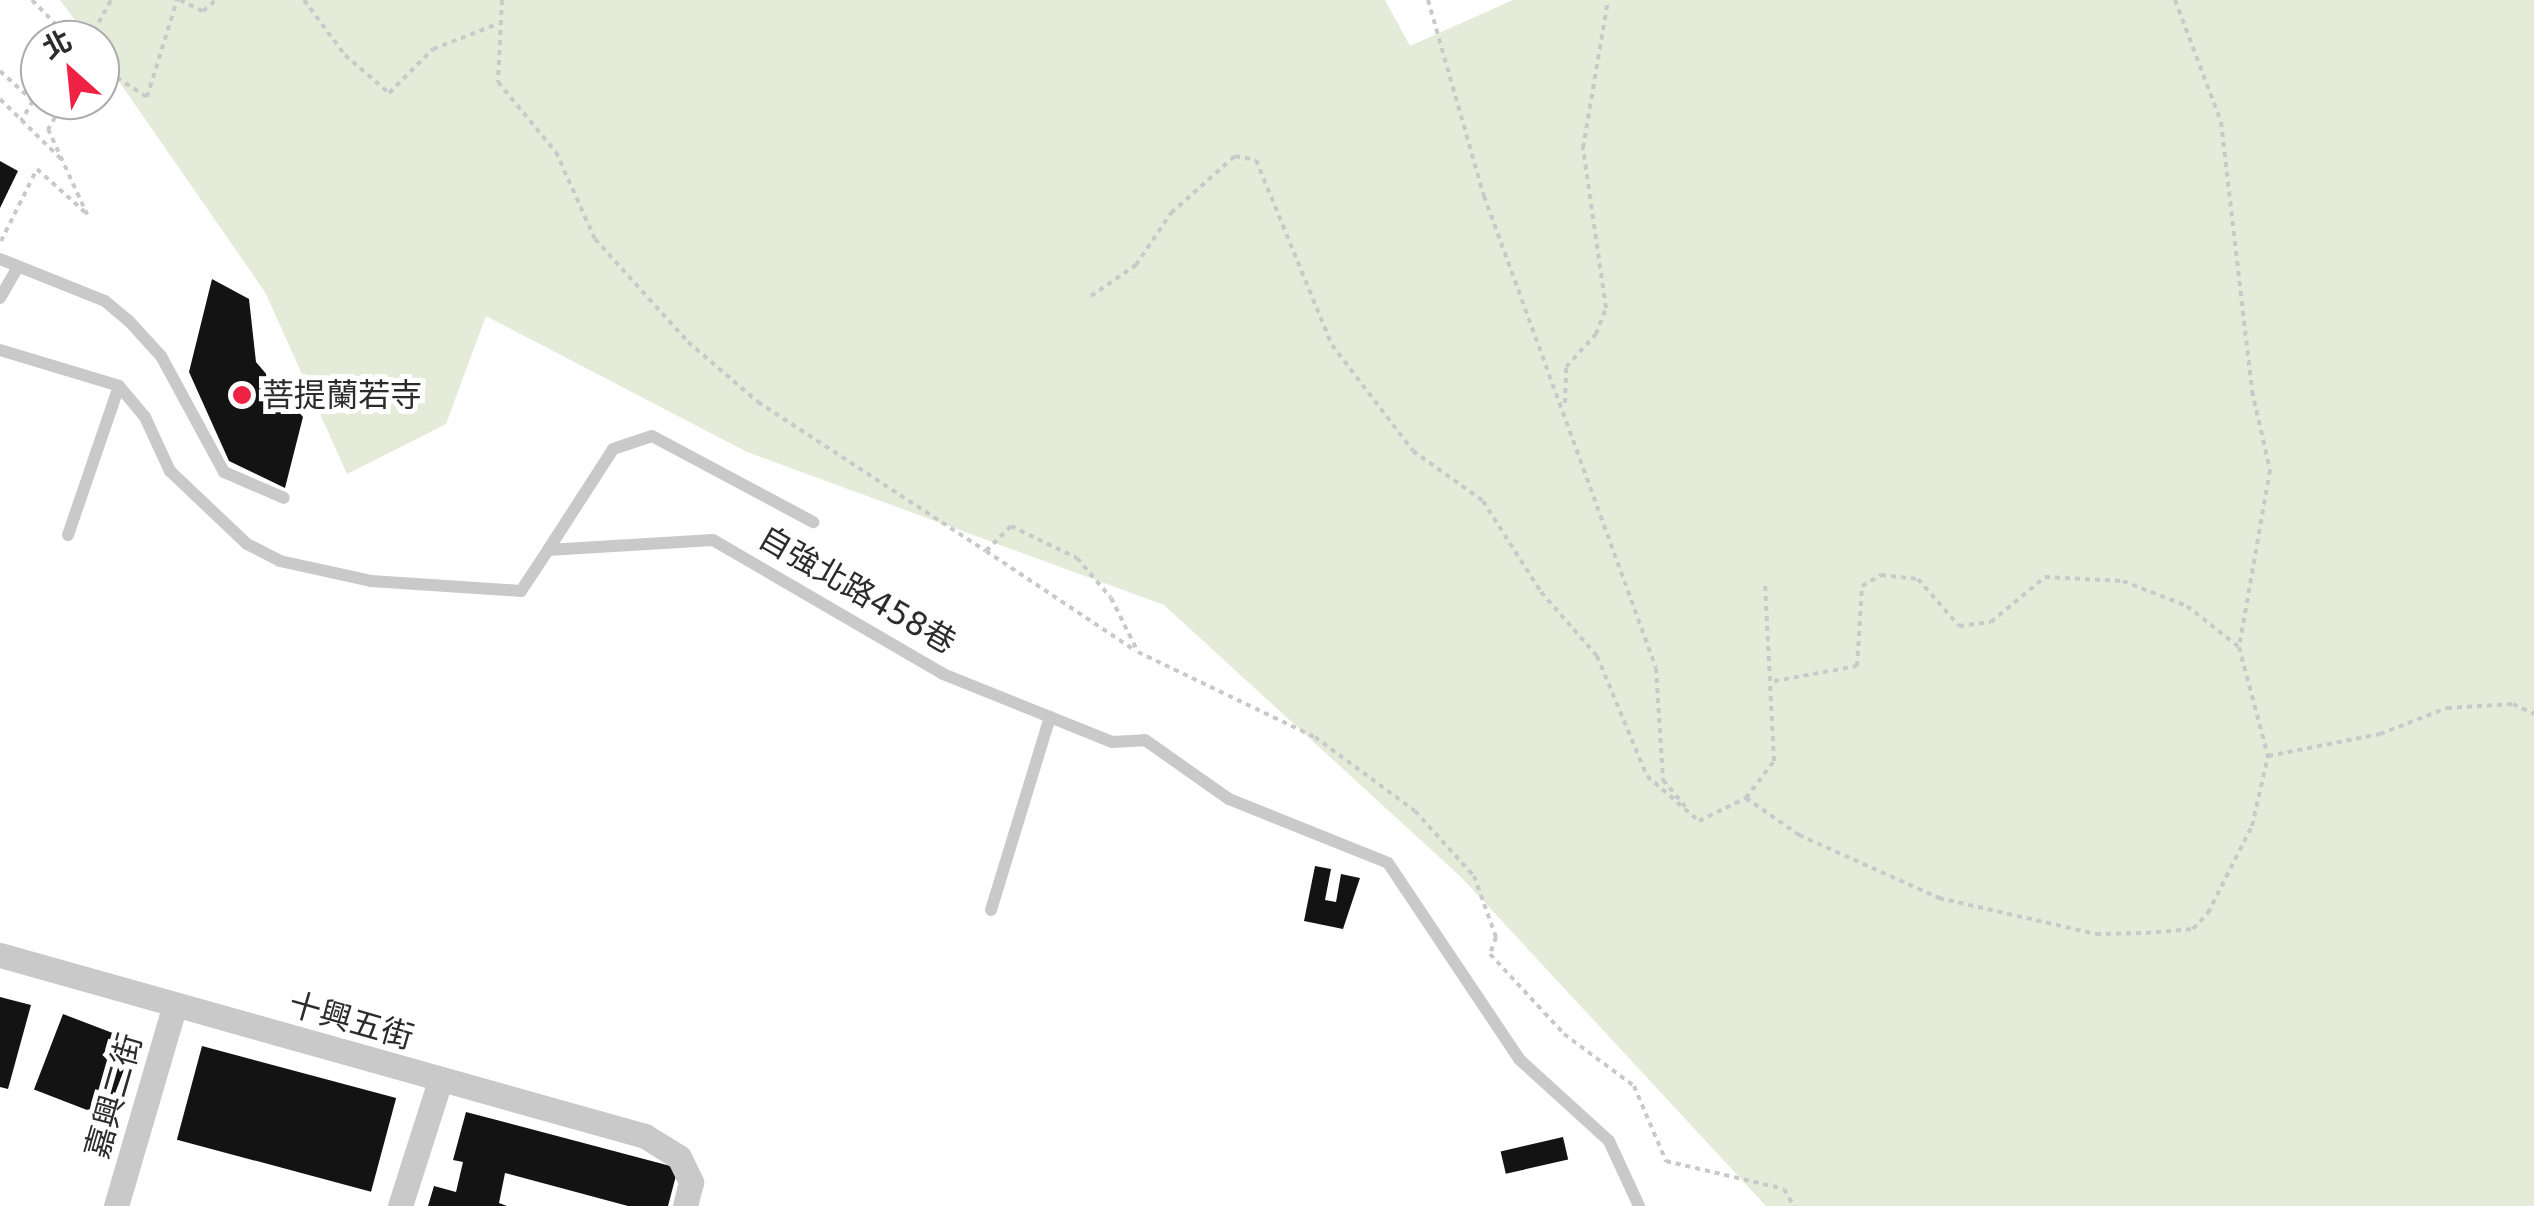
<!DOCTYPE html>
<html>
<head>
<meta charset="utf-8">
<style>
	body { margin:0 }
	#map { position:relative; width:2534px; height:1206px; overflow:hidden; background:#fff; font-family:"DejaVu Sans","Noto Sans TC",sans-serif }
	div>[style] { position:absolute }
	.green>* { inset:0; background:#e4ebd8 }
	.building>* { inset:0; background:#131313; transform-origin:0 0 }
	.path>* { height:4px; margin-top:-2px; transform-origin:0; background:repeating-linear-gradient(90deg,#c9c9c9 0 5px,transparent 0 10px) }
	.lane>* { height:12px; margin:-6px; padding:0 6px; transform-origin:6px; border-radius:6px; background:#c9c9c9 }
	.street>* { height:25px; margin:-12.5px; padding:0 12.5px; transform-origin:12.5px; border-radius:12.5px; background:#c9c9c9 }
	.dots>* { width:28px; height:28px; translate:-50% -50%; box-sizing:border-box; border:5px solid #fff; border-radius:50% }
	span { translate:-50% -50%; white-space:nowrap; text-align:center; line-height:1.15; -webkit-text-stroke:10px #fff; paint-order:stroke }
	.poi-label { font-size:32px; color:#2c2c2c }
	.left { translate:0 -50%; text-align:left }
	.street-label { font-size:32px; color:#2c2c2c }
	.north { position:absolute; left:20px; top:20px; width:100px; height:100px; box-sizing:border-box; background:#fff; border:2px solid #ababab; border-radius:50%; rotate:333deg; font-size:28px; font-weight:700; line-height:40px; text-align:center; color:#2c2c2c }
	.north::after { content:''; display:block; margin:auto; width:35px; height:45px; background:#ef2243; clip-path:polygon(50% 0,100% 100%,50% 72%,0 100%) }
</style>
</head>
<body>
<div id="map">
	<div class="green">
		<i style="clip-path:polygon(60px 0,1385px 0,1410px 46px,1513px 0,2534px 0,2534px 1206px,1766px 1206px,1461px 877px,1164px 605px,747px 452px,486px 316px,446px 424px,347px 474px,265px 292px,100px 54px,100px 40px,90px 40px)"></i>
	</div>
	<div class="building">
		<i style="clip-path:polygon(0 161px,18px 171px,0 208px)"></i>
		<i style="clip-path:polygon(212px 279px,249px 299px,256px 362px,303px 417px,285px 488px,229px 461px,189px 372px)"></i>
		<i style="clip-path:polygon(1315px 866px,1331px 869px,1325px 900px,1336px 902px,1341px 874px,1360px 878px,1343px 929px,1304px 921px)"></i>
		<i style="clip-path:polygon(0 997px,31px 1005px,8px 1089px,0 1087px)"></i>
		<i style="left:63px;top:1014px;width:77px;height:81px;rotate:21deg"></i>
		<i style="left:202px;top:1046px;width:201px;height:97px;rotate:15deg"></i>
		<i style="clip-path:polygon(466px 1112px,678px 1168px,668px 1206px,628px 1206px,505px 1173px,499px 1203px,507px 1206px,428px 1206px,434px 1186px,456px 1192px,463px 1162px,453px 1160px)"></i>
		<i style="left:1563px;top:1137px;width:23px;height:64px;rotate:77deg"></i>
	</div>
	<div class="path">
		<i style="left:32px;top:0;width:56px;rotate:45.7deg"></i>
		<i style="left:180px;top:0;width:25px;rotate:26deg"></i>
		<i style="left:203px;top:11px;width:17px;rotate:-40deg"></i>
		<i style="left:304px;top:0;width:69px;rotate:53.3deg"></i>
		<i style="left:345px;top:55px;width:58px;rotate:40.8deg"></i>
		<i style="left:389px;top:93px;width:62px;rotate:-45deg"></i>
		<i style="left:433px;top:49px;width:66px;rotate:-21.2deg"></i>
		<i style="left:502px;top:0;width:82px;rotate:92.8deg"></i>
		<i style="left:498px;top:82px;width:91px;rotate:50.4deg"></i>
		<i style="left:556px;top:152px;width:95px;rotate:65.9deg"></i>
		<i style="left:595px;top:239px;width:139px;rotate:47.9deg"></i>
		<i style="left:688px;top:342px;width:92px;rotate:40.6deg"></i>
		<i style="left:758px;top:402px;width:272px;rotate:33.2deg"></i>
		<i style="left:986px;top:551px;width:35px;rotate:-45deg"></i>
		<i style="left:1011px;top:526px;width:73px;rotate:25.9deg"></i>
		<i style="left:1077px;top:558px;width:52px;rotate:49.6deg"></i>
		<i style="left:1111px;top:598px;width:60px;rotate:63.4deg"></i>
		<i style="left:1138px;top:652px;width:196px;rotate:25.7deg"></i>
		<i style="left:1315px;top:737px;width:124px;rotate:36.5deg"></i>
		<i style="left:1415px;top:811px;width:88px;rotate:47.8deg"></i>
		<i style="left:1474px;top:876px;width:65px;rotate:70.2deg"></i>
		<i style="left:1496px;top:937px;width:18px;rotate:109deg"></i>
		<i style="left:1490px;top:954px;width:109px;rotate:47.2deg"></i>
		<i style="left:1564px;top:1034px;width:87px;rotate:36.6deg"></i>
		<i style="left:1634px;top:1086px;width:82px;rotate:66.9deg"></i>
		<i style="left:1666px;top:1161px;width:121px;rotate:13.3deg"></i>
		<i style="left:1784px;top:1189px;width:20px;rotate:60deg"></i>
		<i style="left:1428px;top:0;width:204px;rotate:74.1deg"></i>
		<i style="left:1484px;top:196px;width:502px;rotate:69.98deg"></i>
		<i style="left:1656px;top:668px;width:112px;rotate:86.4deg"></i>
		<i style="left:1663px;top:780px;width:35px;rotate:50deg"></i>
		<i style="left:2175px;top:0;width:130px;rotate:69.3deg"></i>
		<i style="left:2221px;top:122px;width:271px;rotate:83.4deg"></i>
		<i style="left:2252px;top:391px;width:81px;rotate:77.2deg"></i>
		<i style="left:2270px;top:470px;width:180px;rotate:99.9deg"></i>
		<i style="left:89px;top:40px;width:46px;rotate:-61.2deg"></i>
		<i style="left:100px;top:67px;width:56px;rotate:32.6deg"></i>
		<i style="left:147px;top:97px;width:102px;rotate:-72.8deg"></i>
		<i style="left:0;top:71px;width:45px;rotate:42.3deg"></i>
		<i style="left:33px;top:101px;width:23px;rotate:121deg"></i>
		<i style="left:0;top:99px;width:90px;rotate:44.5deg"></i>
		<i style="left:65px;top:100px;width:34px;rotate:120deg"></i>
		<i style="left:48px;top:129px;width:94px;rotate:65.4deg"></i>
		<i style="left:1px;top:241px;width:80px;rotate:-63.4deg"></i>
		<i style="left:37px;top:169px;width:67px;rotate:42deg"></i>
		<i style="left:1091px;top:296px;width:55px;rotate:-34.6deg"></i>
		<i style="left:1136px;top:265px;width:63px;rotate:-56.1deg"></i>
		<i style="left:1171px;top:213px;width:86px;rotate:-41.7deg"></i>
		<i style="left:1235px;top:156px;width:21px;rotate:11deg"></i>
		<i style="left:1256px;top:160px;width:200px;rotate:67.7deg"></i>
		<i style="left:1332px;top:345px;width:133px;rotate:52.6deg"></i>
		<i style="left:1413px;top:451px;width:86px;rotate:35.5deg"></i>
		<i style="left:1483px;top:501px;width:108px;rotate:57.5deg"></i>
		<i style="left:1541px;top:592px;width:85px;rotate:48.8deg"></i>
		<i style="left:1597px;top:656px;width:130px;rotate:67.4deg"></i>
		<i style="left:1647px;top:776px;width:69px;rotate:40.9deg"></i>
		<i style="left:1565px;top:403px;width:36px;rotate:-88deg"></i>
		<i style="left:1566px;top:367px;width:45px;rotate:-47.7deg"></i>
		<i style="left:1596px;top:334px;width:28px;rotate:-69deg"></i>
		<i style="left:1606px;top:308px;width:162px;rotate:-98.2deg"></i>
		<i style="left:1583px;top:148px;width:150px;rotate:-80.4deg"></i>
		<i style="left:986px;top:551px;width:180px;rotate:33.7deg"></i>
		<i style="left:1774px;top:681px;width:84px;rotate:-10.2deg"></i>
		<i style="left:1857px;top:666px;width:80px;rotate:-86.4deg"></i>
		<i style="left:1862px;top:586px;width:22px;rotate:-30deg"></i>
		<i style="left:1881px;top:575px;width:37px;rotate:6deg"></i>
		<i style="left:1918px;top:579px;width:62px;rotate:48.9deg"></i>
		<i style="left:1959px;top:626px;width:32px;rotate:-7deg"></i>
		<i style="left:1991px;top:622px;width:70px;rotate:-39.8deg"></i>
		<i style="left:2045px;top:577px;width:78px;rotate:2.9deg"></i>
		<i style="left:2123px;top:581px;width:69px;rotate:21.3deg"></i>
		<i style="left:2187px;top:606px;width:66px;rotate:38.3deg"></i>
		<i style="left:2239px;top:647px;width:113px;rotate:75.1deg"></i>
		<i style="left:2268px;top:756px;width:114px;rotate:-11.1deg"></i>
		<i style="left:2380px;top:734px;width:72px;rotate:-21.2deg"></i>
		<i style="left:2447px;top:708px;width:66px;rotate:-3.5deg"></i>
		<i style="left:2513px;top:704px;width:23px;rotate:25deg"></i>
		<i style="left:1746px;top:798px;width:65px;rotate:34.9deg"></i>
		<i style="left:1799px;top:835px;width:154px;rotate:24.2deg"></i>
		<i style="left:1939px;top:898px;width:161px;rotate:12.9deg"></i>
		<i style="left:2096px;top:934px;width:50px;rotate:-1.1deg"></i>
		<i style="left:2146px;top:933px;width:47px;rotate:-4.9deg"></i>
		<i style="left:2193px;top:929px;width:22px;rotate:-47deg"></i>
		<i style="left:2208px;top:913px;width:97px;rotate:-63.2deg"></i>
		<i style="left:2252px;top:826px;width:72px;rotate:-77.1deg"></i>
		<i style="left:1699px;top:821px;width:52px;rotate:-26.1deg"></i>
		<i style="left:1746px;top:798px;width:46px;rotate:-52.9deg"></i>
		<i style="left:1774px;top:761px;width:178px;rotate:-92.9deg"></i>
	</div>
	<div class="lane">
		<i style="left:0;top:259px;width:113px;rotate:21.8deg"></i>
		<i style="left:105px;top:301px;width:30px;rotate:40deg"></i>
		<i style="left:128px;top:320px;width:49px;rotate:47.5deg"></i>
		<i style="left:161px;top:356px;width:132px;rotate:61.5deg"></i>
		<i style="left:224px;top:472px;width:65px;rotate:23.4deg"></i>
		<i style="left:0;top:298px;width:34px;rotate:-60deg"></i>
		<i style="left:0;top:350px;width:124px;rotate:16.8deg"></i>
		<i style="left:119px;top:386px;width:40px;rotate:50deg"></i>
		<i style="left:145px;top:417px;width:60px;rotate:65.2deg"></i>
		<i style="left:170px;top:471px;width:106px;rotate:43.5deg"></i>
		<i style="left:247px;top:544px;width:37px;rotate:27deg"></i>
		<i style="left:280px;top:561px;width:93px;rotate:12.4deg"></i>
		<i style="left:371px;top:581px;width:150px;rotate:3.8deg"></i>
		<i style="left:521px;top:591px;width:49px;rotate:-56.6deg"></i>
		<i style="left:548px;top:550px;width:165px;rotate:-3.5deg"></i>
		<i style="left:713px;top:540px;width:266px;rotate:30.2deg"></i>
		<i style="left:943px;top:674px;width:182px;rotate:21.9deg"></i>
		<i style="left:1112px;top:742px;width:33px;rotate:-3deg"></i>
		<i style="left:1145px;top:740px;width:103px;rotate:35.1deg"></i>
		<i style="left:1229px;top:799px;width:171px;rotate:21.9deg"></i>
		<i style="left:1388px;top:863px;width:236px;rotate:56.2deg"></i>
		<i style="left:1519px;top:1059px;width:122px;rotate:42.3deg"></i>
		<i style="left:1609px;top:1141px;width:72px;rotate:65.2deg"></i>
		<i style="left:68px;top:535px;width:157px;rotate:-71.1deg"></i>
		<i style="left:548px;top:550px;width:120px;rotate:-57.2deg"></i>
		<i style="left:613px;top:449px;width:41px;rotate:-18.4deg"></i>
		<i style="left:652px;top:436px;width:183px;rotate:28.1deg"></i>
		<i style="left:991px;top:910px;width:202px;rotate:-73deg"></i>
	</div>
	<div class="street">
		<i style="left:0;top:955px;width:670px;rotate:15.68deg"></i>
		<i style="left:645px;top:1136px;width:40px;rotate:32deg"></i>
		<i style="left:679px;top:1157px;width:28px;rotate:64deg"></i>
		<i style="left:691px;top:1182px;width:25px;rotate:104deg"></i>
		<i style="left:116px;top:1206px;width:210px;rotate:-73.7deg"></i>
		<i style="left:400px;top:1206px;width:131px;rotate:-72.3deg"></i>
	</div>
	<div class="dots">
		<i style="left:242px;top:395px;background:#ef2243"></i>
	</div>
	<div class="poi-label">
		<span class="left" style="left:262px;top:395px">菩提蘭若寺</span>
	</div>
	<div class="street-label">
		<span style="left:857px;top:590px;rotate:30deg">自強北路458巷</span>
		<span style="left:351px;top:1021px;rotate:16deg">十興五街</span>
		<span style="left:114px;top:1096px;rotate:-74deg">嘉興二街</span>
	</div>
	<div class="north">北</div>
</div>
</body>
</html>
